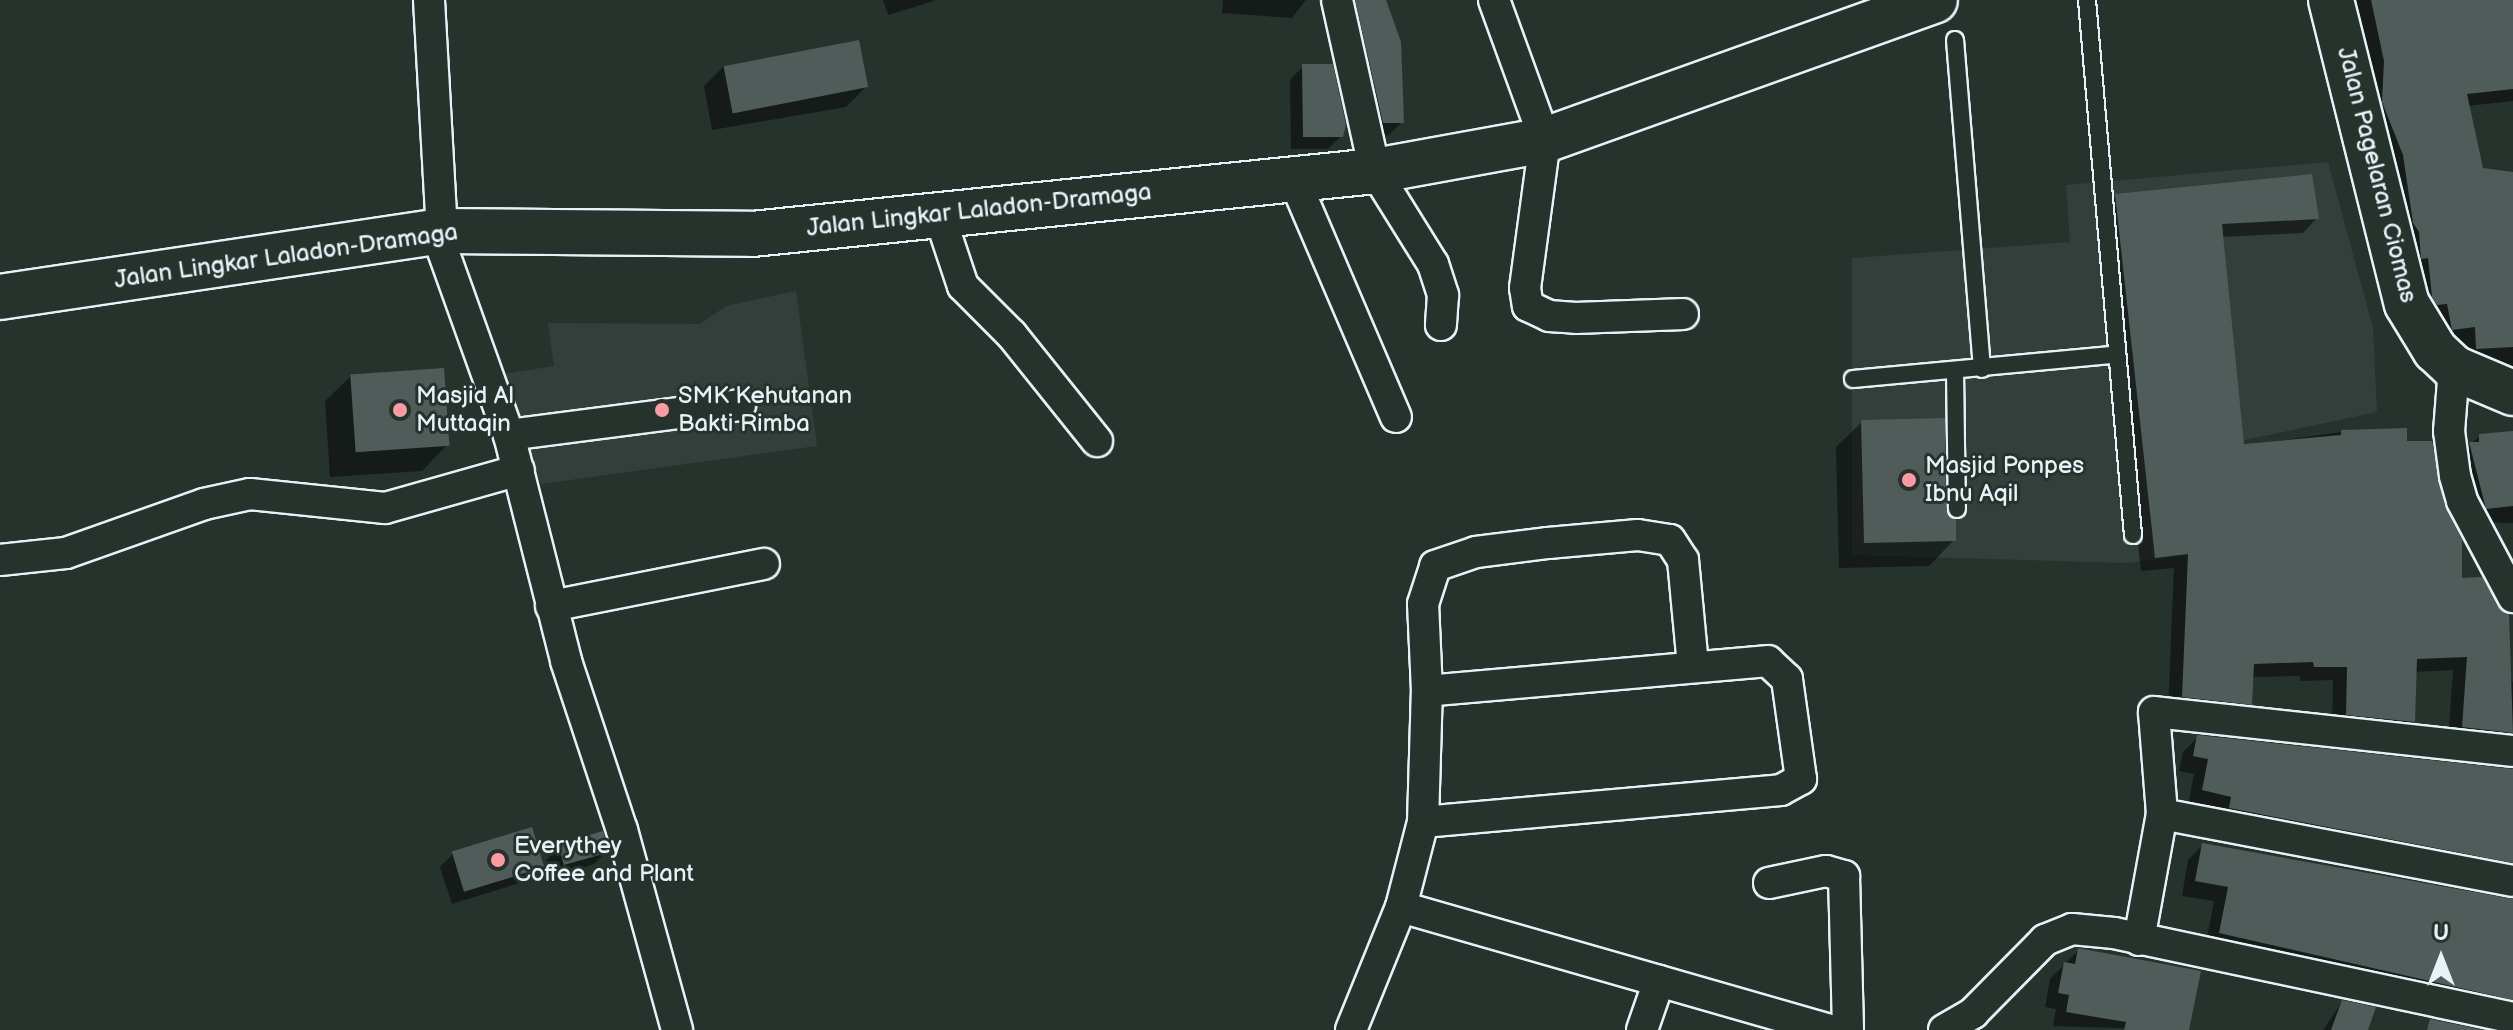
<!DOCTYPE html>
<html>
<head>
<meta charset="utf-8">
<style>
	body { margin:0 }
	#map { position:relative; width:2513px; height:1030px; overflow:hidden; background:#26332d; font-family:"Balsamiq Sans",sans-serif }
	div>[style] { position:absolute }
	.built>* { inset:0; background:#333f3a }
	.shadow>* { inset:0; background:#0007 }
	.building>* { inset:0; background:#505c59; transform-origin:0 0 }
	.roads { filter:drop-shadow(2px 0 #e8f1f8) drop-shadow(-2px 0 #e8f1f8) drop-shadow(0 2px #e8f1f8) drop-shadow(0 -2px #e8f1f8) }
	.service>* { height:16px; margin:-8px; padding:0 8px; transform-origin:8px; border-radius:8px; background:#26332d }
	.minor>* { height:30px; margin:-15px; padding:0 15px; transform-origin:15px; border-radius:15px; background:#26332d }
	.secondary>* { height:44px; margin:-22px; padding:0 22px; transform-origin:22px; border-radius:22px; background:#26332d }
	.primary>* { height:44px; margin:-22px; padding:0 22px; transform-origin:22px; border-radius:22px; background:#26332d }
	.dots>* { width:22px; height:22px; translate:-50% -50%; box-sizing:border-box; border:4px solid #26332d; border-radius:50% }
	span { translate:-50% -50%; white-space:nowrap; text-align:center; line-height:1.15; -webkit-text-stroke:6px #26332d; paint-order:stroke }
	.street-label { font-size:24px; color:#e8f1f8 }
	.poi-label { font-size:24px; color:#e8f1f8 }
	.left { translate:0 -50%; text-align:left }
	.north { position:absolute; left:2401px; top:918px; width:80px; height:80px; -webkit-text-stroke:6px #26332d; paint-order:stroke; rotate:0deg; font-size:22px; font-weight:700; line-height:32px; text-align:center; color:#e8f1f8 }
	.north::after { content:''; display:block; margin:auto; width:28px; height:36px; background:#e8f1f8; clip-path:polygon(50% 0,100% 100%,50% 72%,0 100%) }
</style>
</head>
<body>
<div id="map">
	<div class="built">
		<i style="clip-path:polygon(2328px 162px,2373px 328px,2377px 412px,2245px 440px,2198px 554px,2129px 563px,1852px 555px,1852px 258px,2070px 242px,2066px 185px)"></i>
		<i style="clip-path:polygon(796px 291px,817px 446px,541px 484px,497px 375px,554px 366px,548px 323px,700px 324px,726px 306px)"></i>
	</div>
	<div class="shadow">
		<i style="clip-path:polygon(883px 0,937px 0,888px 15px)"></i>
		<i style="clip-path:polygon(1223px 0,1306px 0,1292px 18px,1222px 13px)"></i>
		<i style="clip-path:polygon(1337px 0,1383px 0,1402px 122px,1389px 135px,1370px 136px)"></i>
		<i style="clip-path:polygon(2354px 0,2513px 0,2513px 101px,2467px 106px,2481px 170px,2513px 174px,2513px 389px,2462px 362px,2461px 340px,2438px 344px)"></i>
		<i style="clip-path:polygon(724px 66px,866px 87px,846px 107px,712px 130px,704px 86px)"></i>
		<i style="clip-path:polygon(1303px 66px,1341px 136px,1328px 149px,1291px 149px,1290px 80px)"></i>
		<i style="clip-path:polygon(2116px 196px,2317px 218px,2303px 233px,2222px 237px,2242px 446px,2341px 432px,2405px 443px,2460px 580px,2513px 683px,2513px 744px,2448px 741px,2453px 670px,2414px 672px,2413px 721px,2398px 736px,2332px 729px,2333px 680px,2300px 681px,2300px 676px,2252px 677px,2250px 704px,2236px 718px,2168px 711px,2174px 568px,2141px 571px,2101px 211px)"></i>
		<i style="clip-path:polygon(351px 376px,447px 445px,422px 471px,330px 477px,325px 401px)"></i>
		<i style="clip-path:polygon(1862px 422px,1944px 510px,1954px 540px,1929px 566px,1839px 568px,1836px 447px)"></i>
		<i style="clip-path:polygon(2513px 433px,2513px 523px,2472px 522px,2455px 458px,2480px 436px)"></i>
		<i style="clip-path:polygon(2198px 737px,2513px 770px,2513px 888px,2188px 805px,2194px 774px,2179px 771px,2183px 752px)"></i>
		<i style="clip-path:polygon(2203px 845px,2513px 900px,2513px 1008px,2205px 948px,2214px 901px,2182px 896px,2188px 860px)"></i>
		<i style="clip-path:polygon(559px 847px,607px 851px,594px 864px,552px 878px,546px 860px)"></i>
		<i style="clip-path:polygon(453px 854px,542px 867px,529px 880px,452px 904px,440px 867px)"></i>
		<i style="clip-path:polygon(2079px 950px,2187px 1030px,2053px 1026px,2056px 1009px,2045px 1007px,2050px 979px)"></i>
		<i style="clip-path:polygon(2342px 1002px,2366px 1030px,2323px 1030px)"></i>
	</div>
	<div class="building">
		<i style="clip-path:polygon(1355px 0,1386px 0,1401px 42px,1404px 123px,1383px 123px)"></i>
		<i style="clip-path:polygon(2371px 0,2513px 0,2513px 89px,2467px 94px,2483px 168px,2513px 172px,2513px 347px,2476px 349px,2475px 327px,2452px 330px,2447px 304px,2437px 305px,2432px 297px,2428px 258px,2421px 259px,2419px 232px,2413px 223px,2403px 155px,2382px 102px,2384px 61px)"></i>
		<i style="left:859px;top:40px;width:48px;height:138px;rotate:79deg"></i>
		<i style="clip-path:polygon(1302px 64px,1333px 64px,1346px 125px,1343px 137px,1303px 137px)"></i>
		<i style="clip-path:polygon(2312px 174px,2319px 219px,2222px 224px,2244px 444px,2341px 435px,2341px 430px,2407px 428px,2407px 441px,2432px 441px,2445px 506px,2462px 540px,2462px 578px,2482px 577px,2498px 606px,2509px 614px,2513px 733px,2462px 727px,2467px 657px,2417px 659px,2415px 722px,2346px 715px,2347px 667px,2314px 667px,2313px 662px,2254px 664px,2252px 705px,2182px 697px,2188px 554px,2155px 558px,2115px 194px)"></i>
		<i style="left:444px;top:368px;width:78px;height:94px;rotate:86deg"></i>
		<i style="clip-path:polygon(1945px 418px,1946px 509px,1956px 520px,1956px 541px,1864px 543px,1861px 420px)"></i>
		<i style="clip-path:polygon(2513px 431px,2513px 506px,2486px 509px,2469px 442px,2479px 442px,2479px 434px)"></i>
		<i style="clip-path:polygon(2197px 735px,2513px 769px,2513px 863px,2229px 808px,2231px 797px,2202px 790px,2208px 759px,2193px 756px)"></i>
		<i style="left:532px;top:827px;width:42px;height:84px;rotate:73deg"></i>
		<i style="left:603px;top:831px;width:22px;height:47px;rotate:74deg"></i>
		<i style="clip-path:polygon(2202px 843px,2513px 899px,2513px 1000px,2219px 933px,2228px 887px,2195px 881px)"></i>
		<i style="clip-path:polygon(2078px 948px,2201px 971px,2189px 1030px,2124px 1030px,2126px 1022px,2066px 1012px,2069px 995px,2058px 993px,2064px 962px,2075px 964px)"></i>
		<i style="clip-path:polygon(2342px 1000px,2376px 1007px,2368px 1030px,2331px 1030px)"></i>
		<i style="clip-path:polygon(2430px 1019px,2483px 1030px,2427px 1030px)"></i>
	</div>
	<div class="roads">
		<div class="service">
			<i style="left:2087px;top:0;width:537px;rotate:85.09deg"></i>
			<i style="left:1955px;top:40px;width:330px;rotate:85.3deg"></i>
			<i style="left:1955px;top:371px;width:138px;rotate:89.2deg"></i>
			<i style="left:1853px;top:379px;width:262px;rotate:-5.3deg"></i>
		</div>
		<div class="minor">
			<i style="left:429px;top:0;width:251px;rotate:86.8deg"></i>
			<i style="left:443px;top:251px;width:195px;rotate:70.3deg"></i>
			<i style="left:509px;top:435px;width:233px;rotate:75.8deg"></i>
			<i style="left:566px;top:661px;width:178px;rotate:71.7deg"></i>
			<i style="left:622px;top:830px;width:207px;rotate:74.6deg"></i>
			<i style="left:1337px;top:0;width:175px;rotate:77.5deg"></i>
			<i style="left:1375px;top:171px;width:110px;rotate:58.1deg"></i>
			<i style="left:1433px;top:264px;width:33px;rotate:72deg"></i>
			<i style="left:1443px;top:295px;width:30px;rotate:94deg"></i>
			<i style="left:1494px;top:0;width:149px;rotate:70deg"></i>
			<i style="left:1545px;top:140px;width:149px;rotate:97.7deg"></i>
			<i style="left:1525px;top:288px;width:18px;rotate:81deg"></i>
			<i style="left:1528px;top:306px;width:23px;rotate:25deg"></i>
			<i style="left:1549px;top:316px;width:27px;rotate:4deg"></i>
			<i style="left:1576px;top:318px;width:107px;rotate:-2.1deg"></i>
			<i style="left:1293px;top:177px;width:261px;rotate:66.8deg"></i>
			<i style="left:939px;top:214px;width:76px;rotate:71.6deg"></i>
			<i style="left:963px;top:286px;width:69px;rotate:45deg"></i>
			<i style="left:1012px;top:335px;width:136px;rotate:51.3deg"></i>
			<i style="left:2454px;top:368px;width:63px;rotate:94.5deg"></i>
			<i style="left:2449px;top:431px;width:45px;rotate:82.4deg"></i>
			<i style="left:2455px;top:476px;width:26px;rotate:74deg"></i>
			<i style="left:2462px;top:501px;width:109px;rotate:62deg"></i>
			<i style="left:509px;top:435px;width:233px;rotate:-7.4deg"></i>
			<i style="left:0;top:560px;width:66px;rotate:-6.1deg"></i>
			<i style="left:66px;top:553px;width:146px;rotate:-19.5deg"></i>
			<i style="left:204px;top:504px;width:47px;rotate:-12.3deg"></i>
			<i style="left:250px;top:494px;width:136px;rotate:5.9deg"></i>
			<i style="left:385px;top:508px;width:139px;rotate:-15.8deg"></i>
			<i style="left:551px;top:606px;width:217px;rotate:-11.2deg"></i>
			<i style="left:2162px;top:814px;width:357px;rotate:10.8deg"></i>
			<i style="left:1423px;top:822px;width:359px;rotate:-5.1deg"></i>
			<i style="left:1781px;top:790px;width:23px;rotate:-29deg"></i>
			<i style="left:1801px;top:779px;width:101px;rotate:-98deg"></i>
			<i style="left:1787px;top:679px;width:26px;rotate:-137deg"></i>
			<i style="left:1768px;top:661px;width:342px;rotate:175deg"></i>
			<i style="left:1769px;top:883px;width:58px;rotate:-11.9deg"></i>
			<i style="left:1826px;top:871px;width:19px;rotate:16deg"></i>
			<i style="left:1844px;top:876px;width:154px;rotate:88.5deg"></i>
			<i style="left:1401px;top:907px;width:447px;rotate:16deg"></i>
			<i style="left:2139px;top:940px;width:128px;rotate:-79.7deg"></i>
			<i style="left:2162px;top:814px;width:102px;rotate:-94.5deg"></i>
			<i style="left:2154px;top:712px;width:361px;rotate:6.2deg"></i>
			<i style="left:1351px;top:1030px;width:133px;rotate:-67.9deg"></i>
			<i style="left:1401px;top:907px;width:88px;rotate:-75.5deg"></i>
			<i style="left:1423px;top:822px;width:131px;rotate:-88.3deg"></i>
			<i style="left:1427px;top:691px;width:87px;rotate:-92.6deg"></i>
			<i style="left:1423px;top:604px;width:40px;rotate:-72deg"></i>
			<i style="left:1435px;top:566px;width:43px;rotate:-18.9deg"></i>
			<i style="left:1476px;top:552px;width:73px;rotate:-7.1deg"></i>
			<i style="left:1548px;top:543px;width:90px;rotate:-5.1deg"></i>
			<i style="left:1638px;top:535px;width:32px;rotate:9deg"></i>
			<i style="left:1670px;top:540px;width:24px;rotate:57deg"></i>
			<i style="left:1683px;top:560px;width:105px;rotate:84.6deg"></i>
			<i style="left:1642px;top:1030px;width:52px;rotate:-70.9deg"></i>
			<i style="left:1944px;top:1030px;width:34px;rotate:-30deg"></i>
			<i style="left:1973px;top:1013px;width:103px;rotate:-45.4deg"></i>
			<i style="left:2045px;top:940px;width:29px;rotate:-22deg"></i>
			<i style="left:2072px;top:929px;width:42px;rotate:5.4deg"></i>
			<i style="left:2114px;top:933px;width:408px;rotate:12deg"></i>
		</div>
		<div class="secondary">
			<i style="left:2331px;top:0;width:313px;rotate:76deg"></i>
			<i style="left:2407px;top:304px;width:54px;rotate:58.7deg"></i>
			<i style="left:2435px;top:350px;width:26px;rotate:43deg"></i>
			<i style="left:2454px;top:368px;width:64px;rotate:23deg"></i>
		</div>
		<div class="primary">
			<i style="left:0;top:297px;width:444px;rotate:-8.5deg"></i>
			<i style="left:439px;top:231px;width:313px;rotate:0.5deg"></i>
			<i style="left:752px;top:234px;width:626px;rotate:-5.77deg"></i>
			<i style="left:1375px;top:171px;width:173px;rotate:-10.3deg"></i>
			<i style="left:1545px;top:140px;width:414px;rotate:-19.7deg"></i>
		</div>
	</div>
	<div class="dots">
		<i style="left:400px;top:410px;background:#ff9aa2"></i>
		<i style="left:662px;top:410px;background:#ff9aa2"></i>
		<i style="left:1909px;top:480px;background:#ff9aa2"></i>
		<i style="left:498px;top:860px;background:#ff9aa2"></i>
	</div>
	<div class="street-label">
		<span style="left:2377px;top:175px;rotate:76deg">Jalan Pagelaran Ciomas</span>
		<span style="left:979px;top:210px;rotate:-6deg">Jalan Lingkar Laladon-Dramaga</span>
		<span style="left:286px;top:256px;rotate:-8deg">Jalan Lingkar Laladon-Dramaga</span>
	</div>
	<div class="poi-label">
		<span class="left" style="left:416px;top:410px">Masjid Al<br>Muttaqin</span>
		<span class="left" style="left:678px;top:410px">SMK Kehutanan<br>Bakti Rimba</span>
		<span class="left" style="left:1925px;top:480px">Masjid Ponpes<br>Ibnu Aqil</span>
		<span class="left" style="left:514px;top:860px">Everythey<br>Coffee and Plant</span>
	</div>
	<div class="north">U</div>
</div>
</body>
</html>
